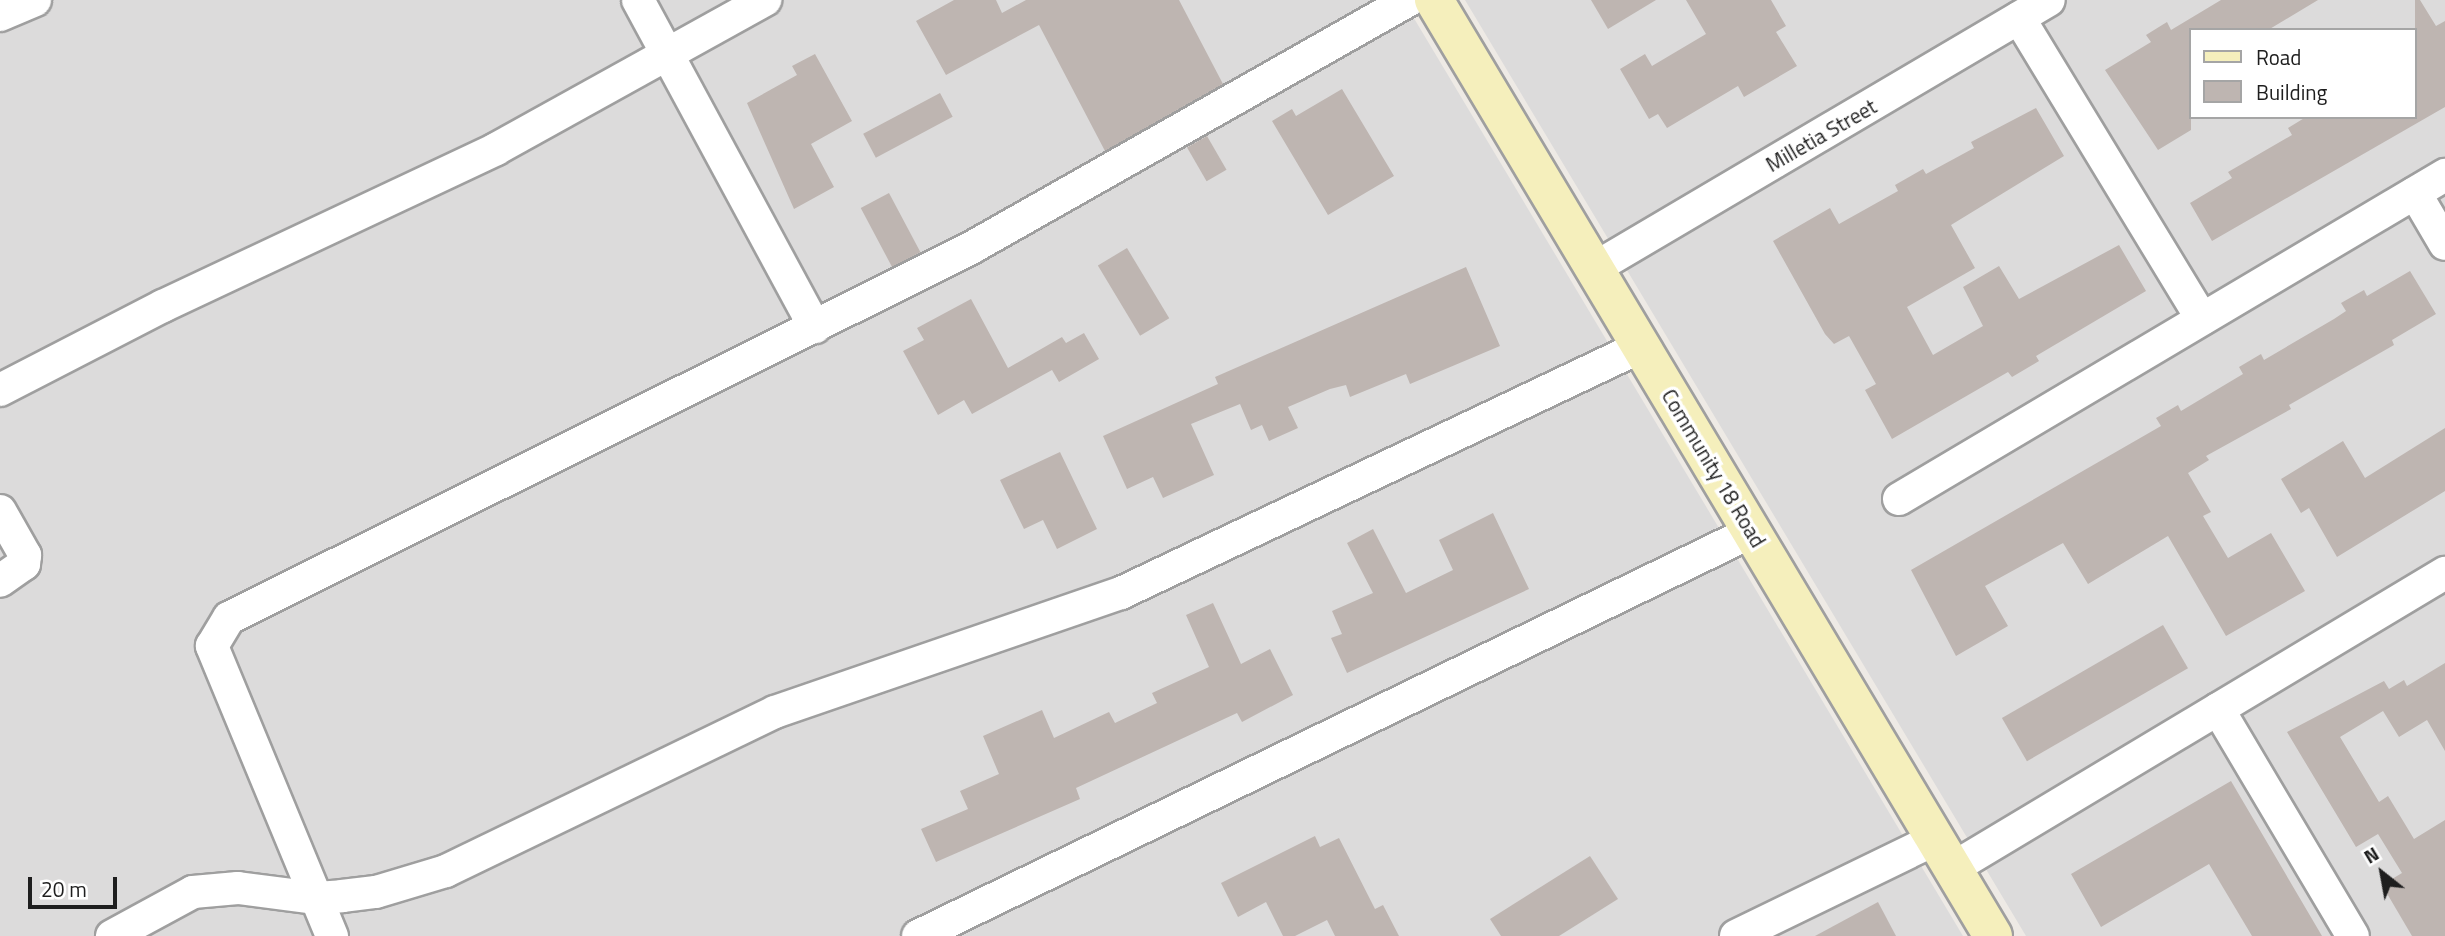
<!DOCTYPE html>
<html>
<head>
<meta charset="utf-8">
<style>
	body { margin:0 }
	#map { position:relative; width:2445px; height:936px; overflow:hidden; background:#eeeae5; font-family:"Titillium Web",sans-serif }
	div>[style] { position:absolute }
	.residential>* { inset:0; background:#dcdbdb }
	.building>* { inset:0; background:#beb5b1; transform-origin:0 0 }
	.roads { filter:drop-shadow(2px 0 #9f9f9f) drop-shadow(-2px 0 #9f9f9f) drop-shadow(0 2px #9f9f9f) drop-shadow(0 -2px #9f9f9f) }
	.street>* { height:32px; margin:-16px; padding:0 16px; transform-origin:16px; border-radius:16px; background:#fff }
	.secondary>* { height:38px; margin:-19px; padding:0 19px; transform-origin:19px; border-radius:19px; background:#f5efbc }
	span { translate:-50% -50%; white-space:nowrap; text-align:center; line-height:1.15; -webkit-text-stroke:7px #fff; paint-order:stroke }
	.street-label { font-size:21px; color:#1e1e1e }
	.legend { position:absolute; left:2189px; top:28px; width:228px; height:91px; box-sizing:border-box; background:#fff; border:2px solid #a5a5a5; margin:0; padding:9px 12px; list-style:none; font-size:21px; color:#1e1e1e }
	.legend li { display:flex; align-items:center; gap:14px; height:35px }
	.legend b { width:35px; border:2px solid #a5a5a5 }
	.north { position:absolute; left:2347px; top:838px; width:70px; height:70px; -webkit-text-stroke:5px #fff; paint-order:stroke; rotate:329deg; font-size:19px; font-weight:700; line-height:28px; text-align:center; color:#1e1e1e }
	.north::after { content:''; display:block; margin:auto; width:24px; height:32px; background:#1e1e1e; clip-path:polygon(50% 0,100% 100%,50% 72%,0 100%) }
	.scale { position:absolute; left:28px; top:877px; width:89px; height:32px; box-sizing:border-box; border:4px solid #1e1e1e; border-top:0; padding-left:9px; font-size:21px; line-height:24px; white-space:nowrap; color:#1e1e1e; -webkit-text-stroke:5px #fff; paint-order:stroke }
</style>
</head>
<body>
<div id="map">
	<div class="residential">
		<i style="clip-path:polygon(0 0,1403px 0,1963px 936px,0 936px)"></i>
		<i style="clip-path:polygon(evenodd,1465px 0,2445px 0,2445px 936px,2026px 936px,1465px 0,2191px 30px,2415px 30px,2415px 117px,2191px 117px,2191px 30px)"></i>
	</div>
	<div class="building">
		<i style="clip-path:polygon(954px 0,996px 0,1002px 13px,1026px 0,1179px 0,1223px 84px,1105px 151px,1039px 25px,946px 75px,916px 21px)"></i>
		<i style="clip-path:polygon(1591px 0,1656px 0,1608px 29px)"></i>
		<i style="clip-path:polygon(1686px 0,1771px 0,1786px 26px,1776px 32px,1797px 66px,1744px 97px,1738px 86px,1667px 128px,1658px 114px,1649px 119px,1620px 69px,1645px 54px,1652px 66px,1706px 34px)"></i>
		<i style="clip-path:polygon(2221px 0,2318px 0,2268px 30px,2191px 30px,2191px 130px,2158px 150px,2105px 70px,2151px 42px,2146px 35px,2167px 22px,2171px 30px)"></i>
		<i style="clip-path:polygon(2415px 0,2420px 0,2436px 26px,2445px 21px,2445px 107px,2212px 241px,2190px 203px,2232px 178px,2228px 172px,2292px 135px,2288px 128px,2306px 117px,2415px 117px)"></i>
		<i style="clip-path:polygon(815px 54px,852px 121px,811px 144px,834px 187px,794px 209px,747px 103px,797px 75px,792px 66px)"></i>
		<i style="clip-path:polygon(1342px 89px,1394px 176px,1328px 215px,1272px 121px,1292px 109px,1296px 116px)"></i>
		<i style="left:940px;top:93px;width:27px;height:87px;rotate:62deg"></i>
		<i style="clip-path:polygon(2036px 108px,2064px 156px,1951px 225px,1975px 268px,1907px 307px,1933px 355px,1983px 326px,1963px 287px,1999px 266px,2019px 299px,2119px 245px,2146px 291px,2036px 356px,2039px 361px,2012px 377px,2008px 372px,1892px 439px,1865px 390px,1876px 384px,1849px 336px,1834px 344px,1825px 334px,1773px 241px,1830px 208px,1839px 224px,1898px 191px,1895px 185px,1923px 169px,1926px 174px,1974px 148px,1971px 142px)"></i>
		<i style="left:1207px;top:136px;width:39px;height:23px;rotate:60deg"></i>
		<i style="left:889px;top:193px;width:67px;height:32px;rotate:62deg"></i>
		<i style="left:1127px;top:248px;width:82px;height:34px;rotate:59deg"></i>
		<i style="clip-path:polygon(1466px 267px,1500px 346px,1410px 384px,1406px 374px,1350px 397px,1346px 385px,1330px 389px,1288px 407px,1298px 428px,1269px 441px,1262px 425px,1251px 430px,1240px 404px,1191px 424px,1214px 475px,1163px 498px,1153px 477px,1127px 489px,1103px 436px,1218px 384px,1215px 377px)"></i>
		<i style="clip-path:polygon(2410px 271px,2436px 314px,2392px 340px,2394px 345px,2289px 405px,2291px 409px,2206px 456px,2209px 460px,2188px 473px,2211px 512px,2203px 516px,2228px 558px,2271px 533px,2305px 591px,2226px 636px,2168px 536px,2088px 584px,2063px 543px,1985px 586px,2008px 626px,1956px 656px,1911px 570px,2161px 426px,2156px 418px,2178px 405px,2181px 411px,2243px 374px,2239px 367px,2261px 354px,2264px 360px,2334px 319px,2346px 311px,2341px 303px,2364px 290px,2367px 296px)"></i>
		<i style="clip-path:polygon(971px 299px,1008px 368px,1062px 337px,1066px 343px,1084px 333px,1099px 359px,1059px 382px,1052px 370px,972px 414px,964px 400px,938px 415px,903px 351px,924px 340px,917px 328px)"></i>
		<i style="clip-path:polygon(2445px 428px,2445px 491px,2337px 557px,2309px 508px,2301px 513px,2281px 479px,2343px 441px,2365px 478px)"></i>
		<i style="clip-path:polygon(1060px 452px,1097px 529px,1057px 549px,1043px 520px,1024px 529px,1000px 480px)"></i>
		<i style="clip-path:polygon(1493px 513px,1529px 589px,1347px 673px,1331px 638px,1342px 634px,1332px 611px,1373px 593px,1347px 543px,1373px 529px,1406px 593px,1453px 570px,1439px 540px)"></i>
		<i style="clip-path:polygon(1213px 603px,1241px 664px,1270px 649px,1293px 695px,1242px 722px,1237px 713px,1076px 788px,1080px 799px,936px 862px,921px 829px,968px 809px,960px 791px,999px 774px,983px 736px,1042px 710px,1054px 738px,1109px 712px,1115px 723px,1157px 703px,1152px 693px,1209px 667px,1186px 615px)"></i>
		<i style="left:2163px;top:625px;width:50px;height:186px;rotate:60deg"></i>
		<i style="clip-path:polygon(2445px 663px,2445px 751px,2427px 720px,2399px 737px,2383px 711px,2340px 737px,2379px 802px,2388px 796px,2414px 839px,2445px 820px,2445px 936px,2412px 936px,2382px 885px,2402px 873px,2378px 834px,2356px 847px,2287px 732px,2384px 681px,2389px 689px,2404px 680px,2407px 686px)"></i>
		<i style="clip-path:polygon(2231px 781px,2322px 936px,2252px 936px,2209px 864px,2101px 927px,2071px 874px)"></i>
		<i style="clip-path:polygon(1315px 836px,1320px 847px,1339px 838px,1375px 909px,1383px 905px,1399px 936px,1335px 936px,1327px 920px,1295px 936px,1283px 936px,1266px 902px,1238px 917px,1221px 883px)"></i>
		<i style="clip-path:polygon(1590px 856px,1618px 899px,1559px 936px,1501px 936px,1490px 919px)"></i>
		<i style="clip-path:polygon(1878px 902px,1896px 936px,1815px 936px)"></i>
	</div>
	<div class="roads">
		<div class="street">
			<i style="left:638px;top:0;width:372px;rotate:61.6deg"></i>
			<i style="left:0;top:15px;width:38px;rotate:-23deg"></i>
			<i style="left:2019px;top:18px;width:352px;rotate:58.7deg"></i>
			<i style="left:2415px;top:193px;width:59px;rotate:59.5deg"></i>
			<i style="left:1593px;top:269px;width:529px;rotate:-30.54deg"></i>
			<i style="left:0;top:390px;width:183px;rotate:-27.3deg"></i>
			<i style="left:163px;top:306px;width:368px;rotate:-25.2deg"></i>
			<i style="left:496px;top:149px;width:308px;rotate:-29deg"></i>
			<i style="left:1899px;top:499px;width:635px;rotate:-30.69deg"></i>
			<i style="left:0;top:511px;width:51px;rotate:60.4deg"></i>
			<i style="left:25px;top:555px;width:9px;rotate:96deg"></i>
			<i style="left:24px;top:564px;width:29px;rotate:145deg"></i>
			<i style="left:2218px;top:709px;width:264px;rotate:59.3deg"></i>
			<i style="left:1953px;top:868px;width:574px;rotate:-30.95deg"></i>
			<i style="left:112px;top:936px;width:92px;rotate:-28.5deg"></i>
			<i style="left:193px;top:892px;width:45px;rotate:-5.1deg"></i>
			<i style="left:238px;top:888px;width:79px;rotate:7.3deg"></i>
			<i style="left:316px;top:898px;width:26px;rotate:-4deg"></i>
			<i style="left:342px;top:896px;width:34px;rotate:-7deg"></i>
			<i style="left:376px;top:892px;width:73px;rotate:-16.7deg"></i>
			<i style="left:446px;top:871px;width:365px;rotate:-25.8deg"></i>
			<i style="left:775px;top:712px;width:366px;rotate:-19deg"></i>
			<i style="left:1121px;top:593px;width:574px;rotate:-25.36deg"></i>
			<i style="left:332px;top:936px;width:314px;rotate:-112.5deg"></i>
			<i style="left:212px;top:646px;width:33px;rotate:-59deg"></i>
			<i style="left:229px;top:618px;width:829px;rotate:-26.5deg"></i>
			<i style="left:971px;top:248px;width:503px;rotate:-29.52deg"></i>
			<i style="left:918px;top:936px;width:928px;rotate:-25.87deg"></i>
			<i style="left:1736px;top:936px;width:222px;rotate:-25.9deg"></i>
		</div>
		<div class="secondary">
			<i style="left:1434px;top:0;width:1090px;rotate:59.15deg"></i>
		</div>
	</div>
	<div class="street-label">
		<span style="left:1821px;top:135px;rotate:-30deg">Milletia Street</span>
		<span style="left:1714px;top:468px;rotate:59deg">Community 18 Road</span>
	</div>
	<ul class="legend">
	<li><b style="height:9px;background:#f5efbc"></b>Road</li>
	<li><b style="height:19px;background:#beb5b1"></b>Building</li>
	</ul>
	<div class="north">N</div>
	<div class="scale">20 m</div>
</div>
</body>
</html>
